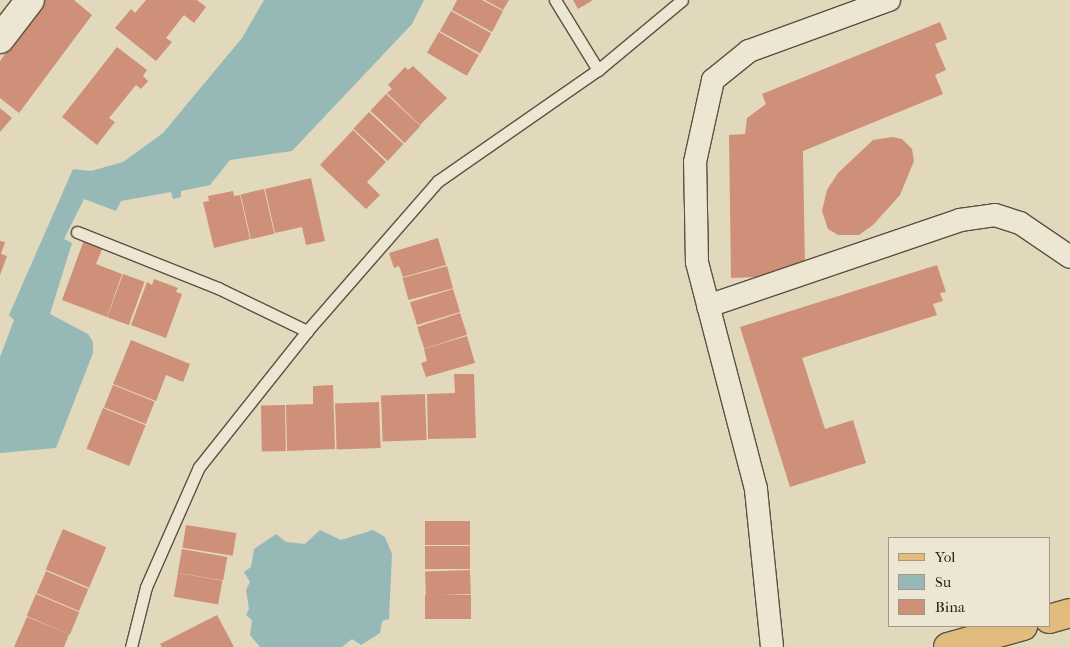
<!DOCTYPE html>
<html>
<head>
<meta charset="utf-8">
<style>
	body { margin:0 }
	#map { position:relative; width:1070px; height:647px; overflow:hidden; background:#e2d8bc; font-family:"IM FELL French Canon",serif }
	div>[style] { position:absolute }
	.water>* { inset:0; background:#96b9b7 }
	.building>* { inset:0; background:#ce9079; transform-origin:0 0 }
	.roads { filter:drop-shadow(1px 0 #5d5044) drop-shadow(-1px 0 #5d5044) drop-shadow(0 1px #5d5044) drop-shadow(0 -1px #5d5044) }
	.service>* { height:11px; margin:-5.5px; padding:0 5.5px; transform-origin:5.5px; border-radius:5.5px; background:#ece6d3 }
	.minor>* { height:22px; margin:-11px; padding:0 11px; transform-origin:11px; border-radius:11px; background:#ece6d3 }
	.tertiary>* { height:28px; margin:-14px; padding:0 14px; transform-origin:14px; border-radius:14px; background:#ece6d3 }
	.primary>* { height:28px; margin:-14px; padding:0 14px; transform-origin:14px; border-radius:14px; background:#e1bc7e }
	span { translate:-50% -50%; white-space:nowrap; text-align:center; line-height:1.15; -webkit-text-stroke:5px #ece6d3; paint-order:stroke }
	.legend { position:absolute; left:888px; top:537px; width:162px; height:90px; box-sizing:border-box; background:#ece6d3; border:1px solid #a1988a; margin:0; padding:6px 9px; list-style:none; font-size:15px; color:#31231c }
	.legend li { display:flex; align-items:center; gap:10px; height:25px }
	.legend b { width:25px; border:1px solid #a1988a }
</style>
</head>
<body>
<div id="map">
	<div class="water">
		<i style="clip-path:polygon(264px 0,424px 0,412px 24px,292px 151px,230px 160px,210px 185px,181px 191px,181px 197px,173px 199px,171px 192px,121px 201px,116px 211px,84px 199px,64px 239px,72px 243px,50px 314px,88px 334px,93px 342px,93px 353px,56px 448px,0 453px,0 357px,14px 320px,9px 315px,73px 169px,91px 171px,123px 162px,163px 133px,242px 38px)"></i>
		<i style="clip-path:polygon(320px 530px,341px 540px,373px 530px,385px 537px,392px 554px,389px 619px,382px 621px,380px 633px,361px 645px,352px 639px,342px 647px,260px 647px,250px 635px,252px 620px,246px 615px,249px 609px,246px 590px,250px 582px,244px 572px,251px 567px,254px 549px,276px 534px,286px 542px,305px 544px)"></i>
	</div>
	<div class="building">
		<i style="clip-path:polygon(44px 0,74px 0,92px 15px,19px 113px,0 98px,0 61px)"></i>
		<i style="clip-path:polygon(146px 0,197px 0,206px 7px,194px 23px,184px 15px,166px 38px,172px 42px,156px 61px,115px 28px,131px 9px,135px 13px)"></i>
		<i style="clip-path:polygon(457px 0,482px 0,503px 11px,492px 32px,452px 10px)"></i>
		<i style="clip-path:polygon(485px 0,509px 0,503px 10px)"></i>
		<i style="clip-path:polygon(573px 0,593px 0,578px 9px)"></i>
		<i style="left:451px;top:11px;width:46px;height:23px;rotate:29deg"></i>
		<i style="clip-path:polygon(940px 22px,947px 39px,935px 44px,946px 70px,935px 75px,943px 94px,803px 151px,805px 267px,784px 268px,784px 276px,731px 278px,729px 135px,745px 134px,747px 118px,766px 104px,762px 94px)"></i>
		<i style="left:439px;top:32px;width:46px;height:24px;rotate:30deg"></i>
		<i style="clip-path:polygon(117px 47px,147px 70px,143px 76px,148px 81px,141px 89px,136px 85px,109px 118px,115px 122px,97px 145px,62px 117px)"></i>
		<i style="clip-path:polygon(413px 66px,447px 98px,420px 125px,387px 93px,392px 89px,388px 85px,405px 67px,408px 70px)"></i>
		<i style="left:386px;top:94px;width:47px;height:23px;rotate:43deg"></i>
		<i style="clip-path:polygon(0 108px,12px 118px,0 132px)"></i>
		<i style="left:369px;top:112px;width:47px;height:23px;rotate:43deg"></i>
		<i style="clip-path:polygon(353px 130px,386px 162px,367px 182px,380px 195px,366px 209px,320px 165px)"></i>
		<i style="clip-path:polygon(892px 137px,902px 139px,912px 149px,914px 161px,900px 195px,873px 225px,859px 235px,838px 235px,828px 229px,822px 211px,827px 190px,838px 173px,873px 140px)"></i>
		<i style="clip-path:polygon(311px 178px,325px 241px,306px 245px,302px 227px,275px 233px,265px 189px)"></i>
		<i style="left:264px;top:189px;width:46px;height:24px;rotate:77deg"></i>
		<i style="clip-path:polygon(233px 191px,234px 196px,240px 195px,250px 239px,214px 248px,203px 202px,209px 201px,208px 196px)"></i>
		<i style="clip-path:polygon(438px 238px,446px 265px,403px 277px,399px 266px,394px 268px,389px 253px)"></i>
		<i style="clip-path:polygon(84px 240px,103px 247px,96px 264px,122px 274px,107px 317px,62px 300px)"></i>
		<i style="clip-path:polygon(0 241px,5px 242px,1px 254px,7px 256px,0 275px)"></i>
		<i style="clip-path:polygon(937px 265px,946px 292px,940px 293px,943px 301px,933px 304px,937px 315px,802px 358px,825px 429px,853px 420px,866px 463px,790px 487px,740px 327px)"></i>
		<i style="left:447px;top:266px;width:23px;height:46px;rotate:75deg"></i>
		<i style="left:123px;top:274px;width:23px;height:46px;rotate:20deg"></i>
		<i style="clip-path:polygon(154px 279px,178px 288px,176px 292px,182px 294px,166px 338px,131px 325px,147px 282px,152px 285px)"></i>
		<i style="left:453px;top:289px;width:24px;height:45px;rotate:73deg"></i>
		<i style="left:460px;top:313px;width:23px;height:45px;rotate:72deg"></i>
		<i style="clip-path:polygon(467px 336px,475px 363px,426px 377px,421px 363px,427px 361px,424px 349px)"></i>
		<i style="clip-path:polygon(131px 340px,190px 364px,183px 382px,166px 375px,156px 401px,113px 384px)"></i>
		<i style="clip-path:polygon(454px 374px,474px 374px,476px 438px,428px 439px,427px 394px,455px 393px)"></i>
		<i style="left:113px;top:385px;width:45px;height:24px;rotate:22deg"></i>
		<i style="clip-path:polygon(333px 385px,335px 449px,287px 451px,286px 405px,313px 404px,313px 386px)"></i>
		<i style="left:425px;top:394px;width:46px;height:44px;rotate:88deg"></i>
		<i style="left:379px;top:402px;width:46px;height:44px;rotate:88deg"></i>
		<i style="left:285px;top:405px;width:46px;height:24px;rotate:89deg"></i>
		<i style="left:103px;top:408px;width:46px;height:44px;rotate:22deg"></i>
		<i style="left:425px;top:521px;width:45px;height:24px"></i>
		<i style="left:186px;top:525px;width:51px;height:23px;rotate:9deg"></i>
		<i style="left:63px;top:529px;width:47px;height:44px;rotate:23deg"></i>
		<i style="left:425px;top:546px;width:45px;height:23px"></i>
		<i style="left:182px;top:549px;width:46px;height:24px;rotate:10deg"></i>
		<i style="left:470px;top:570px;width:24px;height:45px;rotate:88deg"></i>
		<i style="left:46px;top:571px;width:46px;height:24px;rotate:23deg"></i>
		<i style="left:178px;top:573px;width:45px;height:24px;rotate:10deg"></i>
		<i style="left:36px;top:594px;width:47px;height:24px;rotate:23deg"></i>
		<i style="left:425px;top:595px;width:46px;height:24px"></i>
		<i style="clip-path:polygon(217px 615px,234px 647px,162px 647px,160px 644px)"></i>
		<i style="clip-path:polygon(27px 617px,69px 634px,64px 647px,14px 647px)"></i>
	</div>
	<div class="roads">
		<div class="service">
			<i style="left:555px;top:0;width:82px;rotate:58.4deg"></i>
			<i style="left:77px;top:232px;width:152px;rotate:21.7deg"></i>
			<i style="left:218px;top:288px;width:99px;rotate:25.8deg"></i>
			<i style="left:131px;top:647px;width:62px;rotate:-76deg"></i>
			<i style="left:146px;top:587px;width:131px;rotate:-66.2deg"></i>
			<i style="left:199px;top:467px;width:174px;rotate:-51.5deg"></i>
			<i style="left:307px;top:331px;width:199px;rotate:-48.9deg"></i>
			<i style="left:438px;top:181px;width:195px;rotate:-34.8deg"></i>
			<i style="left:598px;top:70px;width:109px;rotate:-39.8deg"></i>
		</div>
		<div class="minor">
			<i style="left:708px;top:306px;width:266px;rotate:-18.8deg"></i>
			<i style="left:960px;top:220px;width:35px;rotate:-8deg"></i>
			<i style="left:995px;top:215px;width:26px;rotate:18deg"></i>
			<i style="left:1020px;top:223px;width:60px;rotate:34.2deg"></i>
			<i style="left:772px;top:647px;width:159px;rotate:-95.8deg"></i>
			<i style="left:756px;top:489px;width:235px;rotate:-104.6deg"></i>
			<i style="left:697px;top:262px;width:100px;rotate:-91.1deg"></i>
			<i style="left:695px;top:162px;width:84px;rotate:-77.6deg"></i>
			<i style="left:713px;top:80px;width:46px;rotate:-38.9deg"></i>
			<i style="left:749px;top:51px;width:149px;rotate:-20deg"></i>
		</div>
		<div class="tertiary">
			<i style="left:0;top:39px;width:49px;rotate:-52.4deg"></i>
		</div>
		<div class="primary">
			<i style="left:1049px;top:619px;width:22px;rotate:-16deg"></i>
			<i style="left:948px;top:647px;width:78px;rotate:-15.6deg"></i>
		</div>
	</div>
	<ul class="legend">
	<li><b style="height:6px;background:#e1bc7e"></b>Yol</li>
	<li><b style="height:14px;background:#96b9b7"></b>Su</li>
	<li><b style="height:14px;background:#ce9079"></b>Bina</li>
	</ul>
</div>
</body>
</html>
